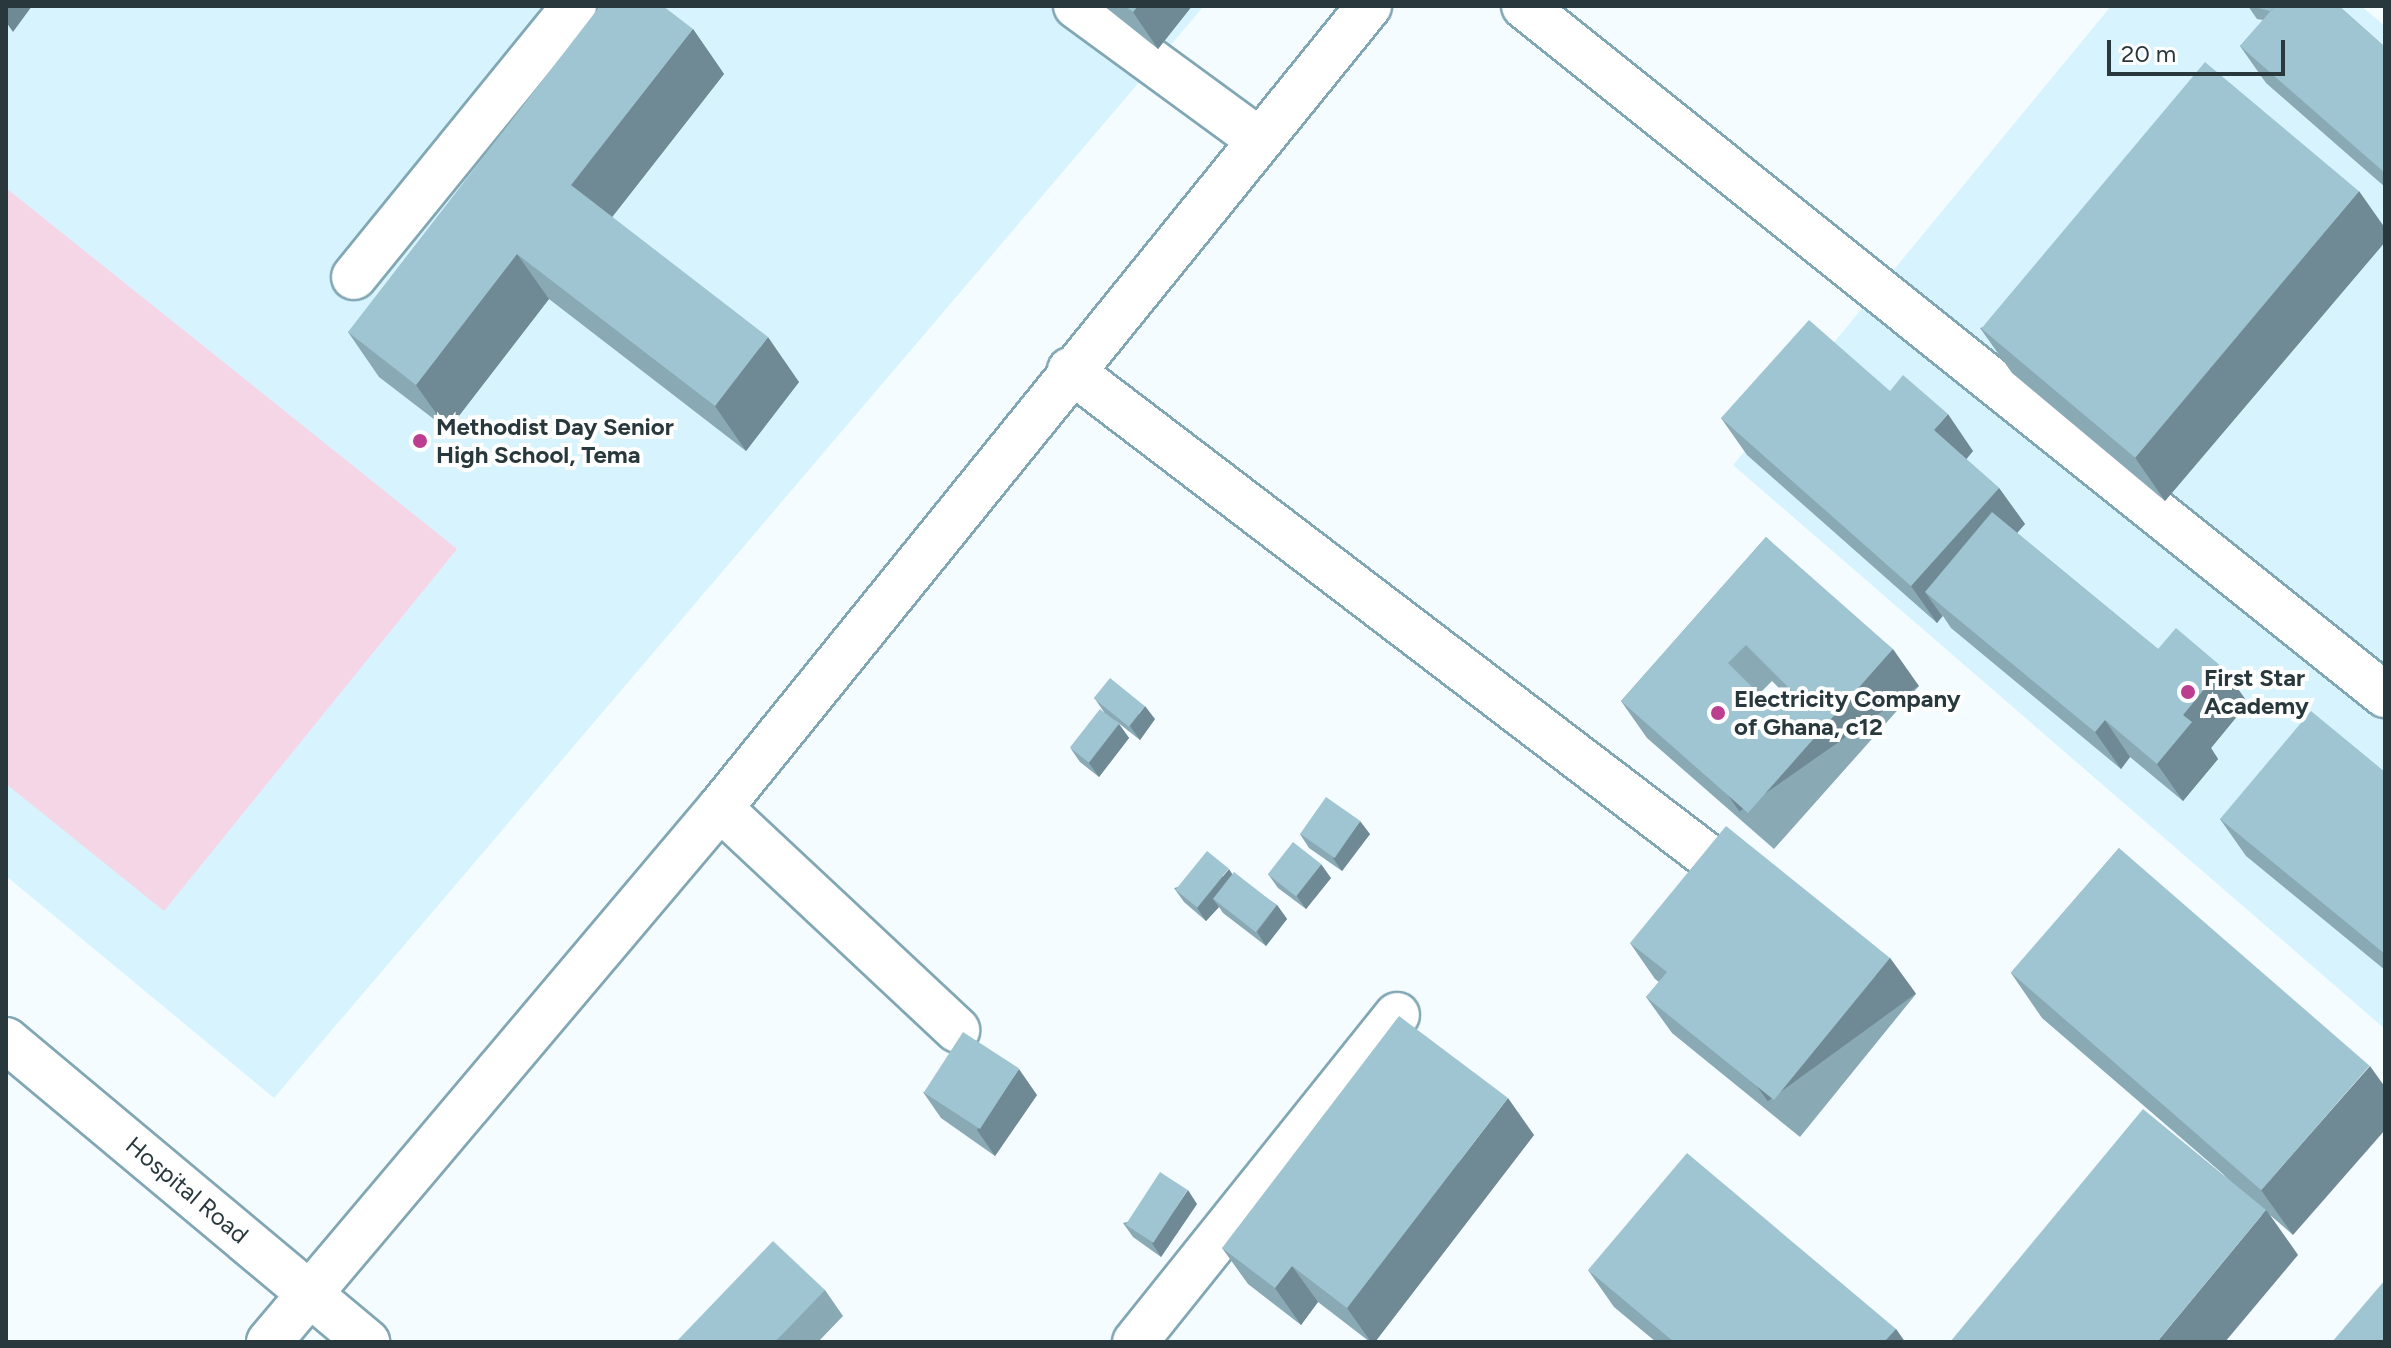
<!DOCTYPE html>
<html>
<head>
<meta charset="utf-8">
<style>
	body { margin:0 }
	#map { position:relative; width:2391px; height:1348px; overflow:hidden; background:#f5fcff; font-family:Figtree,sans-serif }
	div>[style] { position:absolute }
	.built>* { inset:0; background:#d7f4fe }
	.green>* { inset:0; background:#f5d6e6 }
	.roads { filter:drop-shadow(2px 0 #82a7b4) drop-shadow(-2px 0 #82a7b4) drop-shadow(0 2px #82a7b4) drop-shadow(0 -2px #82a7b4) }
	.minor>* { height:44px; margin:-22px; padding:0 22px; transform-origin:22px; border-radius:22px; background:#fff }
	.major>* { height:44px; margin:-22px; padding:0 22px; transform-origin:22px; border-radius:22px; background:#fff }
	.wall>* { inset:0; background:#89a9b5 }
	.shaded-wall>* { inset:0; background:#6f8a94; transform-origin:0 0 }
	.building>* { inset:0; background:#9fc5d3; transform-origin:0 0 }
	.dots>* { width:22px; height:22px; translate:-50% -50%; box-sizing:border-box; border:4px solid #fff; border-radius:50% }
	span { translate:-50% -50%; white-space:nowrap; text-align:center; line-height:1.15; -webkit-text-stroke:8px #fff; paint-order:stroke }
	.poi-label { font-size:24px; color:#28383d; font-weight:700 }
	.left { translate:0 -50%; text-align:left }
	.street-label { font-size:24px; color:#28383d }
	.frame { position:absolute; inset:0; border:8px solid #28383d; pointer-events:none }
	.scale { position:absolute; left:2107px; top:40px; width:178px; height:36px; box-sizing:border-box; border:4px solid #28383d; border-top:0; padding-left:10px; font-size:24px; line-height:28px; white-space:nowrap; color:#28383d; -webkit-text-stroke:6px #fff; paint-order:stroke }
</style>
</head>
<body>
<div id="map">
	<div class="built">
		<i style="clip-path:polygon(6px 6px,1204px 6px,274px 1098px,6px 876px)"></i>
		<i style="clip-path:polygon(2111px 6px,2361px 6px,2385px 26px,2385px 1029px,1733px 465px)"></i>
	</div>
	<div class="green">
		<i style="clip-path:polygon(6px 188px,457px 549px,164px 911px,6px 784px)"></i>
	</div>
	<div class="roads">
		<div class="minor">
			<i style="left:1076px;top:6px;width:227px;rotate:36.2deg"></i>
			<i style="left:1524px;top:6px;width:1103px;rotate:38.67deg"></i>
			<i style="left:354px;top:277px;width:349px;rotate:-50.9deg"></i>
			<i style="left:1070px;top:370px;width:826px;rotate:37.33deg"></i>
			<i style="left:720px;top:808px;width:325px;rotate:43.1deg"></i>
			<i style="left:269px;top:1342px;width:699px;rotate:-49.82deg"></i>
			<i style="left:720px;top:808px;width:1032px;rotate:-51.02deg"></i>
			<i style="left:1135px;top:1342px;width:419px;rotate:-51.3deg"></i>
		</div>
		<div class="major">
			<i style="left:6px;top:1040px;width:471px;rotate:39.9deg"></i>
		</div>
	</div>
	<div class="wall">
		<i style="clip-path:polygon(1104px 6px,1192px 6px,1158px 49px)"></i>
		<i style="clip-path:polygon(2248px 6px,2339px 6px,2385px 47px,2385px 187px,2266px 83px,2240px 46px,2263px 20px,2257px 19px)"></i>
		<i style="clip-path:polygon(693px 29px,724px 74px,612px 217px,799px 382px,746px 451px,549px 299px,448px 430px,379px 377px,348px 332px)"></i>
		<i style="clip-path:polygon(2385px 228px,2385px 242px,2165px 501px,2012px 373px,1980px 328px)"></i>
		<i style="clip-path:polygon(1890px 391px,1973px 451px,1966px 459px,1999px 488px,2025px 524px,2017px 533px,2158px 649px,2222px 667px,2248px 703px,2211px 748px,2218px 759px,2183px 801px,2130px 757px,2121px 769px,1951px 628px,1943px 616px,1937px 623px,1747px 455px,1721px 418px)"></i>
		<i style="clip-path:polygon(evenodd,1766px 537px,1919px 686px,1774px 849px,1647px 738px,1621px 701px,1766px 537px,1772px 681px,1786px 695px,1773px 708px,1759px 694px,1772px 681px)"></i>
		<i style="clip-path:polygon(1095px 699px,1155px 719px,1140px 740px,1112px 718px,1119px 724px,1129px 738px,1099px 777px,1080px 762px,1071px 749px,1104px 712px)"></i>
		<i style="clip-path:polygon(2385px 772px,2385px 970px,2246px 856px,2220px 819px)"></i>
		<i style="clip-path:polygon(1300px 834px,1370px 834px,1342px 871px,1309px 848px)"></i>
		<i style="clip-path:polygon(2119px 848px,2293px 1235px,2270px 1215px,2298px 1255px,2223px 1174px,2042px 1018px,2011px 973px)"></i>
		<i style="clip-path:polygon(1232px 874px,1277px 905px,1287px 919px,1266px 946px,1223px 913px,1219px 907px,1206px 921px,1184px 902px,1174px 888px)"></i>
		<i style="clip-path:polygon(1268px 874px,1331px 878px,1306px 909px,1278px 888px)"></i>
		<i style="clip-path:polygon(1630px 943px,1890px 958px,1916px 994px,1800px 1137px,1672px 1033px,1646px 997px,1659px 982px,1655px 979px)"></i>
		<i style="clip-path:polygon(923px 1092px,1037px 1095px,995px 1156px,941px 1118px)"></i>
		<i style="clip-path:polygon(1534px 1135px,1375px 1342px,1370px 1342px,1318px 1302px,1301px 1325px,1248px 1284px,1222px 1248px)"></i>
		<i style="clip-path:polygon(1197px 1204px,1161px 1257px,1133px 1237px,1123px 1223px)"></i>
		<i style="clip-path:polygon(1588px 1270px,1896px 1329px,1905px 1342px,1656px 1342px,1614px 1307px)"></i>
		<i style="clip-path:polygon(825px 1290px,843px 1316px,818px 1342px,676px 1342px)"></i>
	</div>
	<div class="shaded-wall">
		<i style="clip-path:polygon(6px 6px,32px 6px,13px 32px,6px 22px)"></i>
		<i style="clip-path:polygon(1138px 6px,1192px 6px,1158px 49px,1133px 12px)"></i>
		<i style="clip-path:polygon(693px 29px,724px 74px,602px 230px,571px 185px)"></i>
		<i style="clip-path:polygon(2359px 191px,2385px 228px,2385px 242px,2165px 501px,2134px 456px)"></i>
		<i style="clip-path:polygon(517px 254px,549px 299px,448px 430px,416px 385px)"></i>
		<i style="clip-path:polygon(768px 337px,799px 382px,746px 451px,715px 406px)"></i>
		<i style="clip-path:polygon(1948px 414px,1973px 451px,1960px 467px,1934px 430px)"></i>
		<i style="clip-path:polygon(1999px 488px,2025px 524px,1948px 610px,1925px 592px,1942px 616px,1937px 623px,1911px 586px)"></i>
		<i style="left:1893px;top:649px;width:45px;height:219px;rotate:55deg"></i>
		<i style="clip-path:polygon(2222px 667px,2248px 703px,2211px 748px,2218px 759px,2183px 801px,2157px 764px,2183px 715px)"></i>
		<i style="clip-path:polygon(1145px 706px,1155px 719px,1140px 740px,1130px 726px)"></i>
		<i style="clip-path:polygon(2105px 720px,2130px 757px,2121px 769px,2095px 732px)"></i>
		<i style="clip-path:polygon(1119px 724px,1129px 738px,1099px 777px,1089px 763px)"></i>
		<i style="clip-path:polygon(1360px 821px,1370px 834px,1342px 871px,1333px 858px)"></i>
		<i style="clip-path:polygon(1321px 864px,1331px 878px,1306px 909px,1296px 895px)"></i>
		<i style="clip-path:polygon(1229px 869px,1238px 883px,1213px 899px,1219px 907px,1206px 921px,1197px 908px)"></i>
		<i style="clip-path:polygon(1277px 905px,1287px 919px,1266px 946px,1257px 932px)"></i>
		<i style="left:1890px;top:958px;width:44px;height:183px;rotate:54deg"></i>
		<i style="clip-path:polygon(2370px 1066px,2385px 1087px,2385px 1130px,2293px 1235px,2261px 1190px)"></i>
		<i style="clip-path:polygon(1019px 1069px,1037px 1095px,995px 1156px,977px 1130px)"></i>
		<i style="clip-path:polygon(1508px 1098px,1534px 1135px,1375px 1342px,1371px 1342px,1347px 1308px)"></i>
		<i style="clip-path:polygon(1188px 1190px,1197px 1204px,1161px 1257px,1152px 1243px)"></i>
		<i style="clip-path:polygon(2266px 1210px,2298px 1255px,2225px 1342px,2157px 1342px)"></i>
		<i style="clip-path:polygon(1292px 1266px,1318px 1302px,1301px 1325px,1275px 1288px)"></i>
		<i style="clip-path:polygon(1896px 1329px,1905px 1342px,1884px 1342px)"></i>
	</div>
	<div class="building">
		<i style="clip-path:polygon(600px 6px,663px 6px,693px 29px,571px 185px,768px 337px,715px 406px,517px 254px,416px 385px,348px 332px)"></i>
		<i style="clip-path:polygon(1125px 6px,1138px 6px,1133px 12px)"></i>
		<i style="clip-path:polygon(2251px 6px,2275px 6px,2270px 11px)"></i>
		<i style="clip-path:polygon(2275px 6px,2339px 6px,2385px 47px,2385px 173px,2240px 46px)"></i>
		<i style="left:2205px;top:62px;width:201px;height:348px;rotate:40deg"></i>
		<i style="clip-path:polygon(1809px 320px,1890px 391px,1903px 375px,1948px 414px,1934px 430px,1999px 488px,1911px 586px,1721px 418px)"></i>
		<i style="clip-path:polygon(1992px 512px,2158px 649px,2176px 628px,2222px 667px,2183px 715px,2192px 722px,2157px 764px,2105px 720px,2095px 732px,1925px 592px)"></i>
		<i style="clip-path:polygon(evenodd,1766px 537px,1893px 649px,1748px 813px,1621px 701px,1766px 537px,1746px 645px,1791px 690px,1773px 708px,1728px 663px,1746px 645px)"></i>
		<i style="left:1110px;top:678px;width:45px;height:26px;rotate:39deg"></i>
		<i style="left:1100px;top:709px;width:24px;height:49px;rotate:38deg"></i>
		<i style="clip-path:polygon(2311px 711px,2385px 772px,2385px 954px,2220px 819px)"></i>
		<i style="left:1326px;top:797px;width:42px;height:45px;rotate:35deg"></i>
		<i style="clip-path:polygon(1726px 826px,1890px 958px,1774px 1100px,1646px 997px,1667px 972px,1630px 943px)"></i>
		<i style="left:1293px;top:842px;width:36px;height:41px;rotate:38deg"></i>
		<i style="left:2119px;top:848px;width:332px;height:165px;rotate:41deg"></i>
		<i style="left:1207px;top:851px;width:28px;height:50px;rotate:39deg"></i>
		<i style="left:1234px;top:872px;width:54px;height:34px;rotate:38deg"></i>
		<i style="clip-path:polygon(1399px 1016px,1508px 1098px,1347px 1308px,1292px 1266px,1275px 1288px,1222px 1248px)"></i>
		<i style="left:963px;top:1032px;width:67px;height:72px;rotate:33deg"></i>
		<i style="clip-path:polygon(2143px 1109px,2266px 1210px,2157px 1342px,1950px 1342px)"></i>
		<i style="clip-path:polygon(1687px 1153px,1896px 1329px,1884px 1342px,1674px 1342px,1588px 1270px)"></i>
		<i style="left:1160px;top:1172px;width:33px;height:63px;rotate:33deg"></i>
		<i style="clip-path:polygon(773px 1241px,825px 1290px,775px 1342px,676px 1342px)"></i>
		<i style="clip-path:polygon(2385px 1280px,2385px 1342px,2332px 1342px)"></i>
	</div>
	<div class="dots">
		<i style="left:420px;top:441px;background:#bc3f8f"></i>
		<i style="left:2188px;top:692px;background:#bc3f8f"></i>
		<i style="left:1718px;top:713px;background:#bc3f8f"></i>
	</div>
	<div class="poi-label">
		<span class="left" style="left:436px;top:441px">Methodist Day Senior<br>High School, Tema</span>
		<span class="left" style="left:2204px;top:692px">First Star<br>Academy</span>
		<span class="left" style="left:1734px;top:713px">Electricity Company<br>of Ghana, c12</span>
	</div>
	<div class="street-label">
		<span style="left:187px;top:1190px;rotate:40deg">Hospital Road</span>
	</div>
	<div class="frame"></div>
	<div class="scale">20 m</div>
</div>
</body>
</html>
